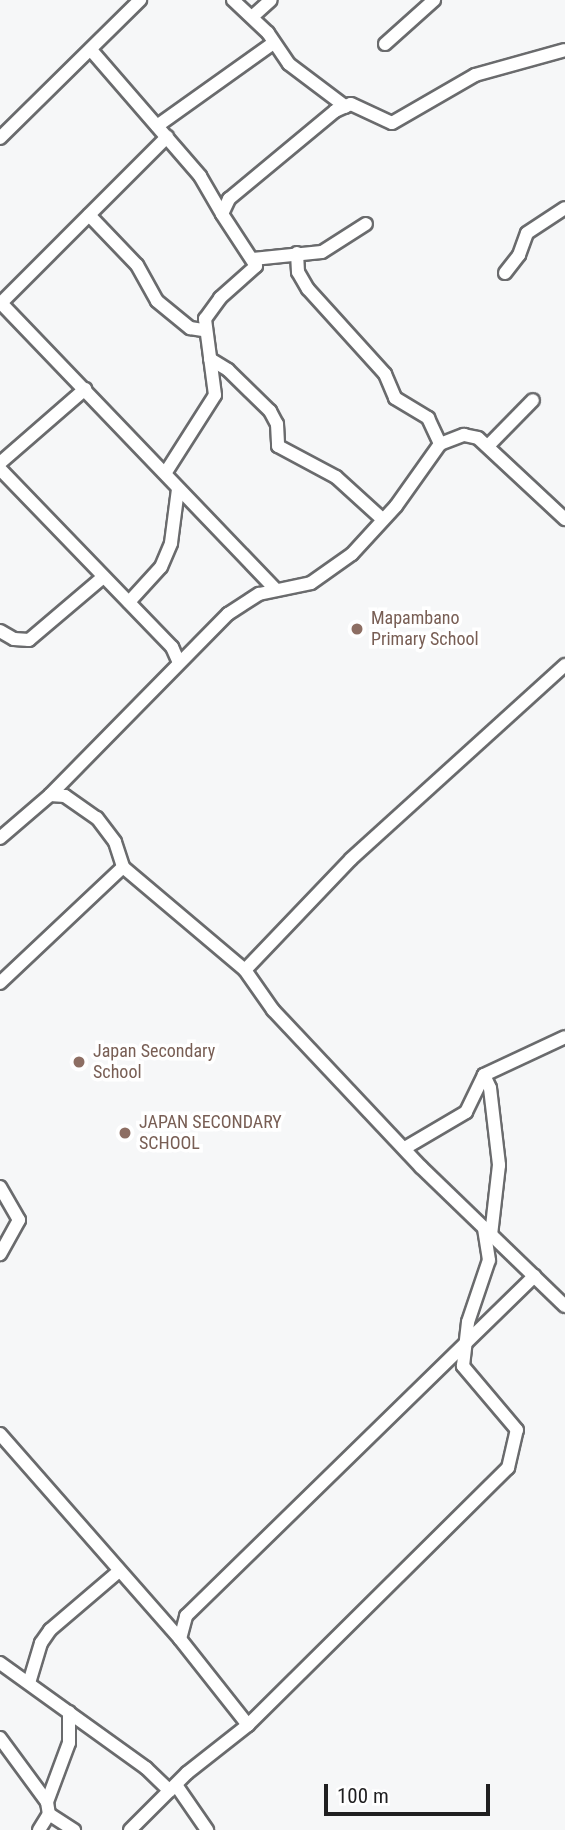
<!DOCTYPE html>
<html>
<head>
<meta charset="utf-8">
<style>
	body { margin:0 }
	#map { position:relative; width:565px; height:1830px; overflow:hidden; background:#f6f7f8; font-family:"Roboto Condensed",sans-serif }
	div>[style] { position:absolute }
	.roads { filter:drop-shadow(2px 0 #6a6b6d) drop-shadow(-2px 0 #6a6b6d) drop-shadow(0 2px #6a6b6d) drop-shadow(0 -2px #6a6b6d) }
	.minor>* { height:12px; margin:-6px; padding:0 6px; transform-origin:6px; border-radius:6px; background:#fff }
	.dots>* { width:19px; height:19px; translate:-50% -50%; box-sizing:border-box; border:4px solid #fff; border-radius:50% }
	span { translate:-50% -50%; white-space:nowrap; text-align:center; line-height:1.15; -webkit-text-stroke:7px #fff; paint-order:stroke }
	.education-label { font-size:18px; color:#785e54 }
	.left { translate:0 -50%; text-align:left }
	.scale { position:absolute; left:324px; top:1784px; width:166px; height:32px; box-sizing:border-box; border:4px solid #1f1f20; border-top:0; padding-left:9px; font-size:21px; line-height:24px; white-space:nowrap; color:#1f1f20; -webkit-text-stroke:5px #fff; paint-order:stroke }
</style>
</head>
<body>
<div id="map">
	<div class="roads">
		<div class="minor">
			<i style="left:233px;top:0;width:48px;rotate:43.3deg"></i>
			<i style="left:268px;top:33px;width:37px;rotate:56deg"></i>
			<i style="left:289px;top:64px;width:71px;rotate:37deg"></i>
			<i style="left:252px;top:17px;width:25px;rotate:-42deg"></i>
			<i style="left:385px;top:44px;width:66px;rotate:-41.9deg"></i>
			<i style="left:91px;top:50px;width:167px;rotate:49.1deg"></i>
			<i style="left:200px;top:176px;width:44px;rotate:59.9deg"></i>
			<i style="left:157px;top:126px;width:141px;rotate:-35.5deg"></i>
			<i style="left:0;top:138px;width:197px;rotate:-44.6deg"></i>
			<i style="left:89px;top:215px;width:69px;rotate:46.2deg"></i>
			<i style="left:137px;top:265px;width:41px;rotate:60.9deg"></i>
			<i style="left:157px;top:301px;width:43px;rotate:39.3deg"></i>
			<i style="left:190px;top:328px;width:13px;rotate:9deg"></i>
			<i style="left:297px;top:253px;width:19px;rotate:87deg"></i>
			<i style="left:298px;top:272px;width:20px;rotate:60deg"></i>
			<i style="left:308px;top:289px;width:115px;rotate:47.8deg"></i>
			<i style="left:385px;top:374px;width:26px;rotate:67deg"></i>
			<i style="left:395px;top:398px;width:39px;rotate:31deg"></i>
			<i style="left:428px;top:418px;width:29px;rotate:65deg"></i>
			<i style="left:253px;top:259px;width:69px;rotate:-5.8deg"></i>
			<i style="left:322px;top:252px;width:52px;rotate:-32.5deg"></i>
			<i style="left:505px;top:273px;width:23px;rotate:-52deg"></i>
			<i style="left:519px;top:255px;width:23px;rotate:-70deg"></i>
			<i style="left:527px;top:233px;width:45px;rotate:-33.3deg"></i>
			<i style="left:0;top:302px;width:399px;rotate:46.2deg"></i>
			<i style="left:1px;top:303px;width:235px;rotate:-45deg"></i>
			<i style="left:210px;top:359px;width:21px;rotate:31deg"></i>
			<i style="left:228px;top:370px;width:59px;rotate:44.3deg"></i>
			<i style="left:270px;top:411px;width:15px;rotate:62deg"></i>
			<i style="left:277px;top:424px;width:22px;rotate:87deg"></i>
			<i style="left:278px;top:446px;width:66px;rotate:28.1deg"></i>
			<i style="left:336px;top:477px;width:61px;rotate:42.3deg"></i>
			<i style="left:488px;top:446px;width:64px;rotate:-45.6deg"></i>
			<i style="left:0;top:463px;width:113px;rotate:-41deg"></i>
			<i style="left:0;top:469px;width:248px;rotate:46deg"></i>
			<i style="left:172px;top:647px;width:17px;rotate:66deg"></i>
			<i style="left:166px;top:472px;width:91px;rotate:-57.5deg"></i>
			<i style="left:215px;top:395px;width:77px;rotate:-97.5deg"></i>
			<i style="left:205px;top:319px;width:26px;rotate:-54deg"></i>
			<i style="left:220px;top:298px;width:48px;rotate:-41.6deg"></i>
			<i style="left:256px;top:266px;width:62px;rotate:-123.2deg"></i>
			<i style="left:222px;top:214px;width:17px;rotate:-65deg"></i>
			<i style="left:229px;top:199px;width:138px;rotate:-39.7deg"></i>
			<i style="left:335px;top:111px;width:17px;rotate:-24deg"></i>
			<i style="left:351px;top:104px;width:45px;rotate:24.9deg"></i>
			<i style="left:392px;top:123px;width:96px;rotate:-30deg"></i>
			<i style="left:475px;top:75px;width:93px;rotate:-15.5deg"></i>
			<i style="left:129px;top:602px;width:47px;rotate:-47.6deg"></i>
			<i style="left:161px;top:567px;width:26px;rotate:-67deg"></i>
			<i style="left:171px;top:543px;width:54px;rotate:-82.6deg"></i>
			<i style="left:0;top:631px;width:16px;rotate:30deg"></i>
			<i style="left:14px;top:639px;width:15px;rotate:4deg"></i>
			<i style="left:29px;top:640px;width:96px;rotate:-40.3deg"></i>
			<i style="left:50px;top:795px;width:254px;rotate:-45.5deg"></i>
			<i style="left:228px;top:614px;width:37px;rotate:-33deg"></i>
			<i style="left:259px;top:594px;width:53px;rotate:-11.9deg"></i>
			<i style="left:311px;top:583px;width:50px;rotate:-35.3deg"></i>
			<i style="left:352px;top:554px;width:65px;rotate:-47.5deg"></i>
			<i style="left:396px;top:506px;width:76px;rotate:-54.6deg"></i>
			<i style="left:440px;top:444px;width:26px;rotate:-21deg"></i>
			<i style="left:464px;top:435px;width:14px;rotate:12deg"></i>
			<i style="left:478px;top:438px;width:119px;rotate:43deg"></i>
			<i style="left:0;top:838px;width:66px;rotate:-40.7deg"></i>
			<i style="left:50px;top:795px;width:15px;rotate:4deg"></i>
			<i style="left:65px;top:796px;width:39px;rotate:35deg"></i>
			<i style="left:97px;top:818px;width:30px;rotate:53deg"></i>
			<i style="left:115px;top:842px;width:26px;rotate:72deg"></i>
			<i style="left:123px;top:867px;width:169px;rotate:136.7deg"></i>
			<i style="left:123px;top:867px;width:160px;rotate:40.2deg"></i>
			<i style="left:245px;top:970px;width:49px;rotate:55deg"></i>
			<i style="left:273px;top:1010px;width:216px;rotate:46.7deg"></i>
			<i style="left:421px;top:1167px;width:200px;rotate:44deg"></i>
			<i style="left:245px;top:970px;width:153px;rotate:-46.3deg"></i>
			<i style="left:351px;top:859px;width:289px;rotate:-42.2deg"></i>
			<i style="left:484px;top:1075px;width:14px;rotate:65deg"></i>
			<i style="left:490px;top:1088px;width:78px;rotate:83.3deg"></i>
			<i style="left:499px;top:1165px;width:70px;rotate:96.5deg"></i>
			<i style="left:405px;top:1148px;width:71px;rotate:-30.5deg"></i>
			<i style="left:466px;top:1112px;width:41px;rotate:-64.1deg"></i>
			<i style="left:484px;top:1075px;width:89px;rotate:-25.1deg"></i>
			<i style="left:0;top:1187px;width:38px;rotate:60deg"></i>
			<i style="left:19px;top:1220px;width:39px;rotate:119deg"></i>
			<i style="left:0;top:1434px;width:273px;rotate:48.7deg"></i>
			<i style="left:0;top:1663px;width:180px;rotate:35.7deg"></i>
			<i style="left:146px;top:1768px;width:33px;rotate:44deg"></i>
			<i style="left:29px;top:1683px;width:42px;rotate:-73.3deg"></i>
			<i style="left:41px;top:1643px;width:16px;rotate:-55deg"></i>
			<i style="left:50px;top:1630px;width:89px;rotate:-40.5deg"></i>
			<i style="left:248px;top:1725px;width:110px;rotate:-128.3deg"></i>
			<i style="left:180px;top:1639px;width:24px;rotate:-75deg"></i>
			<i style="left:186px;top:1616px;width:487px;rotate:-44.3deg"></i>
			<i style="left:0;top:1738px;width:79px;rotate:53.7deg"></i>
			<i style="left:47px;top:1802px;width:12px;rotate:81deg"></i>
			<i style="left:49px;top:1814px;width:19px;rotate:122deg"></i>
			<i style="left:176px;top:1785px;width:55px;rotate:55.4deg"></i>
			<i style="left:47px;top:1802px;width:63px;rotate:-69.6deg"></i>
			<i style="left:69px;top:1743px;width:31px;rotate:-90deg"></i>
			<i style="left:49px;top:1814px;width:30px;rotate:33deg"></i>
			<i style="left:130px;top:1830px;width:81px;rotate:-45deg"></i>
			<i style="left:187px;top:1773px;width:78px;rotate:-38.2deg"></i>
			<i style="left:248px;top:1725px;width:366px;rotate:-44.7deg"></i>
			<i style="left:508px;top:1468px;width:39px;rotate:-77deg"></i>
			<i style="left:517px;top:1430px;width:84px;rotate:-130.2deg"></i>
			<i style="left:463px;top:1366px;width:44px;rotate:-83.5deg"></i>
			<i style="left:468px;top:1322px;width:65px;rotate:-71.3deg"></i>
			<i style="left:489px;top:1260px;width:33px;rotate:-99deg"></i>
		</div>
	</div>
	<div class="dots">
		<i style="left:357px;top:629px;background:#8d6e63"></i>
		<i style="left:79px;top:1062px;background:#8d6e63"></i>
		<i style="left:125px;top:1133px;background:#8d6e63"></i>
	</div>
	<div class="education-label">
		<span class="left" style="left:371px;top:629px">Mapambano<br>Primary School</span>
		<span class="left" style="left:93px;top:1062px">Japan Secondary<br>School</span>
		<span class="left" style="left:139px;top:1133px">JAPAN SECONDARY<br>SCHOOL</span>
	</div>
	<div class="scale">100 m</div>
</div>
</body>
</html>
